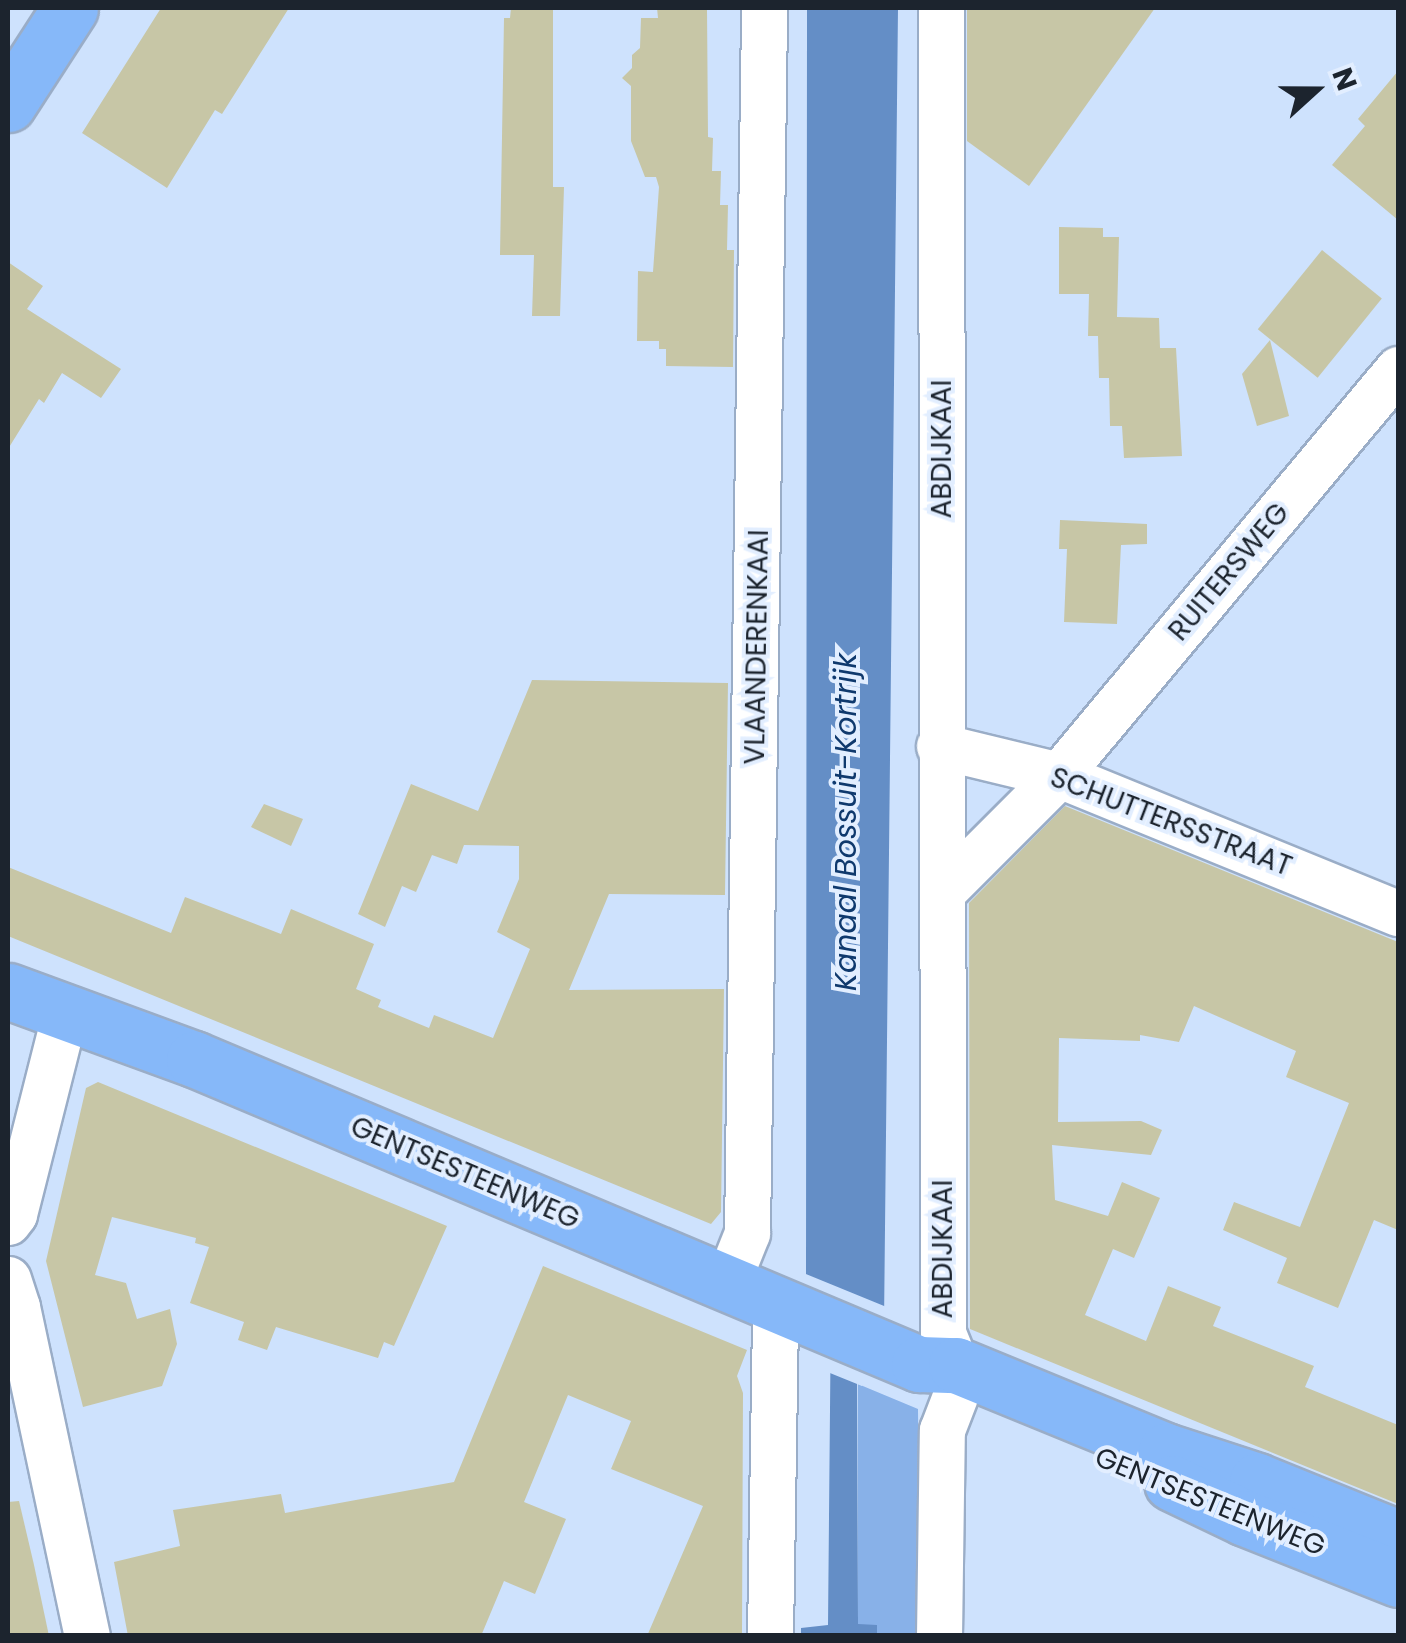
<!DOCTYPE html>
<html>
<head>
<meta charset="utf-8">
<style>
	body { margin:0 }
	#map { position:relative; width:1406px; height:1643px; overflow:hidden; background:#cee2fd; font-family:Poppins,sans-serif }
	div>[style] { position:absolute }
	.green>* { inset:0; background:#88b1e8 }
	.water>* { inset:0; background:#648ec6 }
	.pier>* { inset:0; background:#cee2fd }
	.building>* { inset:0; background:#c7c6a6; transform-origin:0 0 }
	.roads { filter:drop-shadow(2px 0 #9aadc7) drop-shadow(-2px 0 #9aadc7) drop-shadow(0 2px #9aadc7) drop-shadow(0 -2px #9aadc7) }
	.minor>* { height:45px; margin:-22.5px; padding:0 22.5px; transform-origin:22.5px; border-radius:22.5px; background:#fff }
	.major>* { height:55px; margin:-27.5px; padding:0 27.5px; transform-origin:27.5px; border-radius:27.5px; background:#86b8f9 }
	span { translate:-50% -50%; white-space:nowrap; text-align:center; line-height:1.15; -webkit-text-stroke:8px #e2eeff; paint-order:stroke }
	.street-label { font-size:28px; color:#1c242e }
	.water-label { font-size:30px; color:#0f396d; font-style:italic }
	.frame { position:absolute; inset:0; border:10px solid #1c242e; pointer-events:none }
	.north { position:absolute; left:1266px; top:40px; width:100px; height:100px; -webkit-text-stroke:8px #e2eeff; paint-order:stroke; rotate:69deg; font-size:28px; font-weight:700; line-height:40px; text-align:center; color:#1c242e }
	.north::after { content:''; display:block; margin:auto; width:35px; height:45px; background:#1c242e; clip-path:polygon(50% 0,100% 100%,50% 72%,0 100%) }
</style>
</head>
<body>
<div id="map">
	<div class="green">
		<i style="clip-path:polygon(858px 1384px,918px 1409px,920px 1635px,877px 1635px,877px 1625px,858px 1625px)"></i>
	</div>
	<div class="water">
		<i style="clip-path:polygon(807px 8px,898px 8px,884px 1323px,857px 1366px,858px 1624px,877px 1625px,877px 1635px,801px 1635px,801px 1628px,828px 1625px,831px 1302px,806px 1291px)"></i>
	</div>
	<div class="pier">
		<i style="clip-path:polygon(801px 1272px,889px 1308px,889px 1324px,862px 1320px,862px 1386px,825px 1371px,826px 1305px,801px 1292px)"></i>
	</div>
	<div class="building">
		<i style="clip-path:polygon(161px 8px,289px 8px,222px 114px,215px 110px,167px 188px,82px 133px)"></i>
		<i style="clip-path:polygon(511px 8px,553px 8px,553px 187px,564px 187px,560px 316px,532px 316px,534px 255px,500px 255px,504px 18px,510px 18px)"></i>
		<i style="clip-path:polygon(657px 8px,707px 8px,708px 137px,713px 138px,712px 171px,721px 171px,720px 205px,728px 205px,727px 250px,734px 250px,733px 367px,666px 366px,666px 349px,659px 349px,659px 341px,637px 341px,638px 271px,653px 272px,659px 187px,656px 177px,645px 177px,631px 141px,631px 86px,622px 78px,632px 68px,632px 55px,640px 48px,641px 18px,658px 18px)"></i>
		<i style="clip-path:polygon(967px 8px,1155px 8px,1029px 186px,967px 141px)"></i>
		<i style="clip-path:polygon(1398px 71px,1398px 220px,1332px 165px,1365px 126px,1358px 119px)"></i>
		<i style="clip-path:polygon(1059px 227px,1103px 228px,1103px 237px,1119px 237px,1117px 317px,1159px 318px,1160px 348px,1176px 348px,1182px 456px,1124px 458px,1122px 426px,1110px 426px,1109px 378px,1099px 378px,1098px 336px,1088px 336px,1089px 294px,1059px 294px)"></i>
		<i style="left:1322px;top:250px;width:77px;height:102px;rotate:39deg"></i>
		<i style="clip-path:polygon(8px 262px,43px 286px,27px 309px,121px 369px,101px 398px,62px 373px,44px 403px,39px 399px,8px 449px)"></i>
		<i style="clip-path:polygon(1270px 340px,1289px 416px,1257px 426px,1242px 374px)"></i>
		<i style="clip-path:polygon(1060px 520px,1147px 524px,1147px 544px,1121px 545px,1117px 624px,1064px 622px,1067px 549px,1059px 549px)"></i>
		<i style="clip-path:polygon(532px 680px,728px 683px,725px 895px,609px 894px,569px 990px,724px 989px,721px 1212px,711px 1224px,8px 936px,8px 867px,171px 933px,185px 897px,281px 934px,291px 909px,374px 944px,356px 989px,381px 1000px,378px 1007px,429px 1028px,434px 1015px,493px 1038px,530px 949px,497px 932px,519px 879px,519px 846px,464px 845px,457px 864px,432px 855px,416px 892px,402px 886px,385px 927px,358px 914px,411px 784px,478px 811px)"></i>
		<i style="clip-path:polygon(264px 804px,303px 819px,291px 846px,251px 827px)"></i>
		<i style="clip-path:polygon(1065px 806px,1398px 942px,1398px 1230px,1374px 1220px,1338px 1308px,1277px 1283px,1287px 1258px,1223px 1230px,1234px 1202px,1300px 1227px,1349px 1103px,1286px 1077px,1296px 1051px,1194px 1006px,1179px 1042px,1140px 1035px,1140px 1041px,1059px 1038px,1058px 1122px,1141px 1121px,1162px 1130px,1151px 1155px,1052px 1145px,1055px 1200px,1108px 1216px,1122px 1182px,1160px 1198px,1134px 1258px,1113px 1249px,1085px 1315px,1146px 1341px,1168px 1286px,1221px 1307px,1213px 1326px,1314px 1366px,1305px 1387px,1398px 1425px,1398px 1504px,970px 1329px,969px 903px)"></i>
		<i style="clip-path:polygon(98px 1082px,447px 1226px,394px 1346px,384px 1342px,378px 1358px,276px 1327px,267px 1350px,238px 1340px,244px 1322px,190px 1303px,209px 1247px,195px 1243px,196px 1238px,112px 1217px,95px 1275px,126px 1283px,137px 1319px,170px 1309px,177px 1344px,162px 1386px,83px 1407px,46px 1261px,86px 1088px)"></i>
		<i style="clip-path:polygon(543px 1266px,747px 1350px,737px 1376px,743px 1393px,742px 1636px,647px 1636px,703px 1506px,611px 1469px,631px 1421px,568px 1395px,524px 1502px,566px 1519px,535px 1594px,504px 1581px,481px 1636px,128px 1636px,114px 1562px,180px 1546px,173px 1510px,281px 1494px,285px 1513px,454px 1482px)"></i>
		<i style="clip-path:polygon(19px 1501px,34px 1565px,49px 1636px,8px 1636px,8px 1502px)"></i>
	</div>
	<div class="roads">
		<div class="minor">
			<i style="left:941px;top:8px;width:1325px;rotate:89.91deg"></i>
			<i style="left:943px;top:1333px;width:35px;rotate:68deg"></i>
			<i style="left:939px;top:746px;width:123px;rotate:13.6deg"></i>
			<i style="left:1059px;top:775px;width:366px;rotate:22.2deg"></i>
			<i style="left:943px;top:891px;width:164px;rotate:-45deg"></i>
			<i style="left:1059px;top:775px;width:529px;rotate:-50.14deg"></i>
			<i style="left:8px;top:1222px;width:10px;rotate:-53deg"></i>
			<i style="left:14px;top:1214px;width:207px;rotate:-75.8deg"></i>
			<i style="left:8px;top:1279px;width:29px;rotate:72deg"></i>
			<i style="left:17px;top:1307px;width:336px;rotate:78deg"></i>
			<i style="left:727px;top:1283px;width:54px;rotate:-68.2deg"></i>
			<i style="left:747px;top:1233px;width:1225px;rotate:-89.2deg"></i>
			<i style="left:770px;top:1636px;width:332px;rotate:-89.1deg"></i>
			<i style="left:939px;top:1636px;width:206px;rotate:-89.2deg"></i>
			<i style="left:942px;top:1430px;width:36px;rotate:-69deg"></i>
		</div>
		<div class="major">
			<i style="left:8px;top:104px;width:114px;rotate:-57.1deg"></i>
			<i style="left:8px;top:991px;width:198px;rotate:20.1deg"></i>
			<i style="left:194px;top:1059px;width:787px;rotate:22.82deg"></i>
			<i style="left:919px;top:1364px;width:37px;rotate:2deg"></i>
			<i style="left:956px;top:1365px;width:227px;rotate:22.3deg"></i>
			<i style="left:1166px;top:1451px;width:96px;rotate:18.2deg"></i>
			<i style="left:1257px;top:1481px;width:152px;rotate:22deg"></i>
			<i style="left:1172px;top:1483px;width:81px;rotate:25.6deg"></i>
			<i style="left:1245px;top:1518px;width:165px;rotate:21.7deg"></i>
		</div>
	</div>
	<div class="street-label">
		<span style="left:942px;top:449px;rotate:-90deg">ABDIJKAAI</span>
		<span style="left:1229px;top:572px;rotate:-50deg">RUITERSWEG</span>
		<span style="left:757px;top:647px;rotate:-89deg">VLAANDERENKAAI</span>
		<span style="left:1171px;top:822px;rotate:21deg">SCHUTTERSSTRAAT</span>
		<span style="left:465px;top:1173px;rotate:23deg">GENTSESTEENWEG</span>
		<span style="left:943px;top:1249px;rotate:-90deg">ABDIJKAAI</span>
		<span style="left:1210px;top:1502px;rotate:22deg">GENTSESTEENWEG</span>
	</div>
	<div class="water-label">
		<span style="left:846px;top:822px;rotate:-90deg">Kanaal Bossuit-Kortrijk</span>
	</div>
	<div class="frame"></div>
	<div class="north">N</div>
</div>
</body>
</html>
